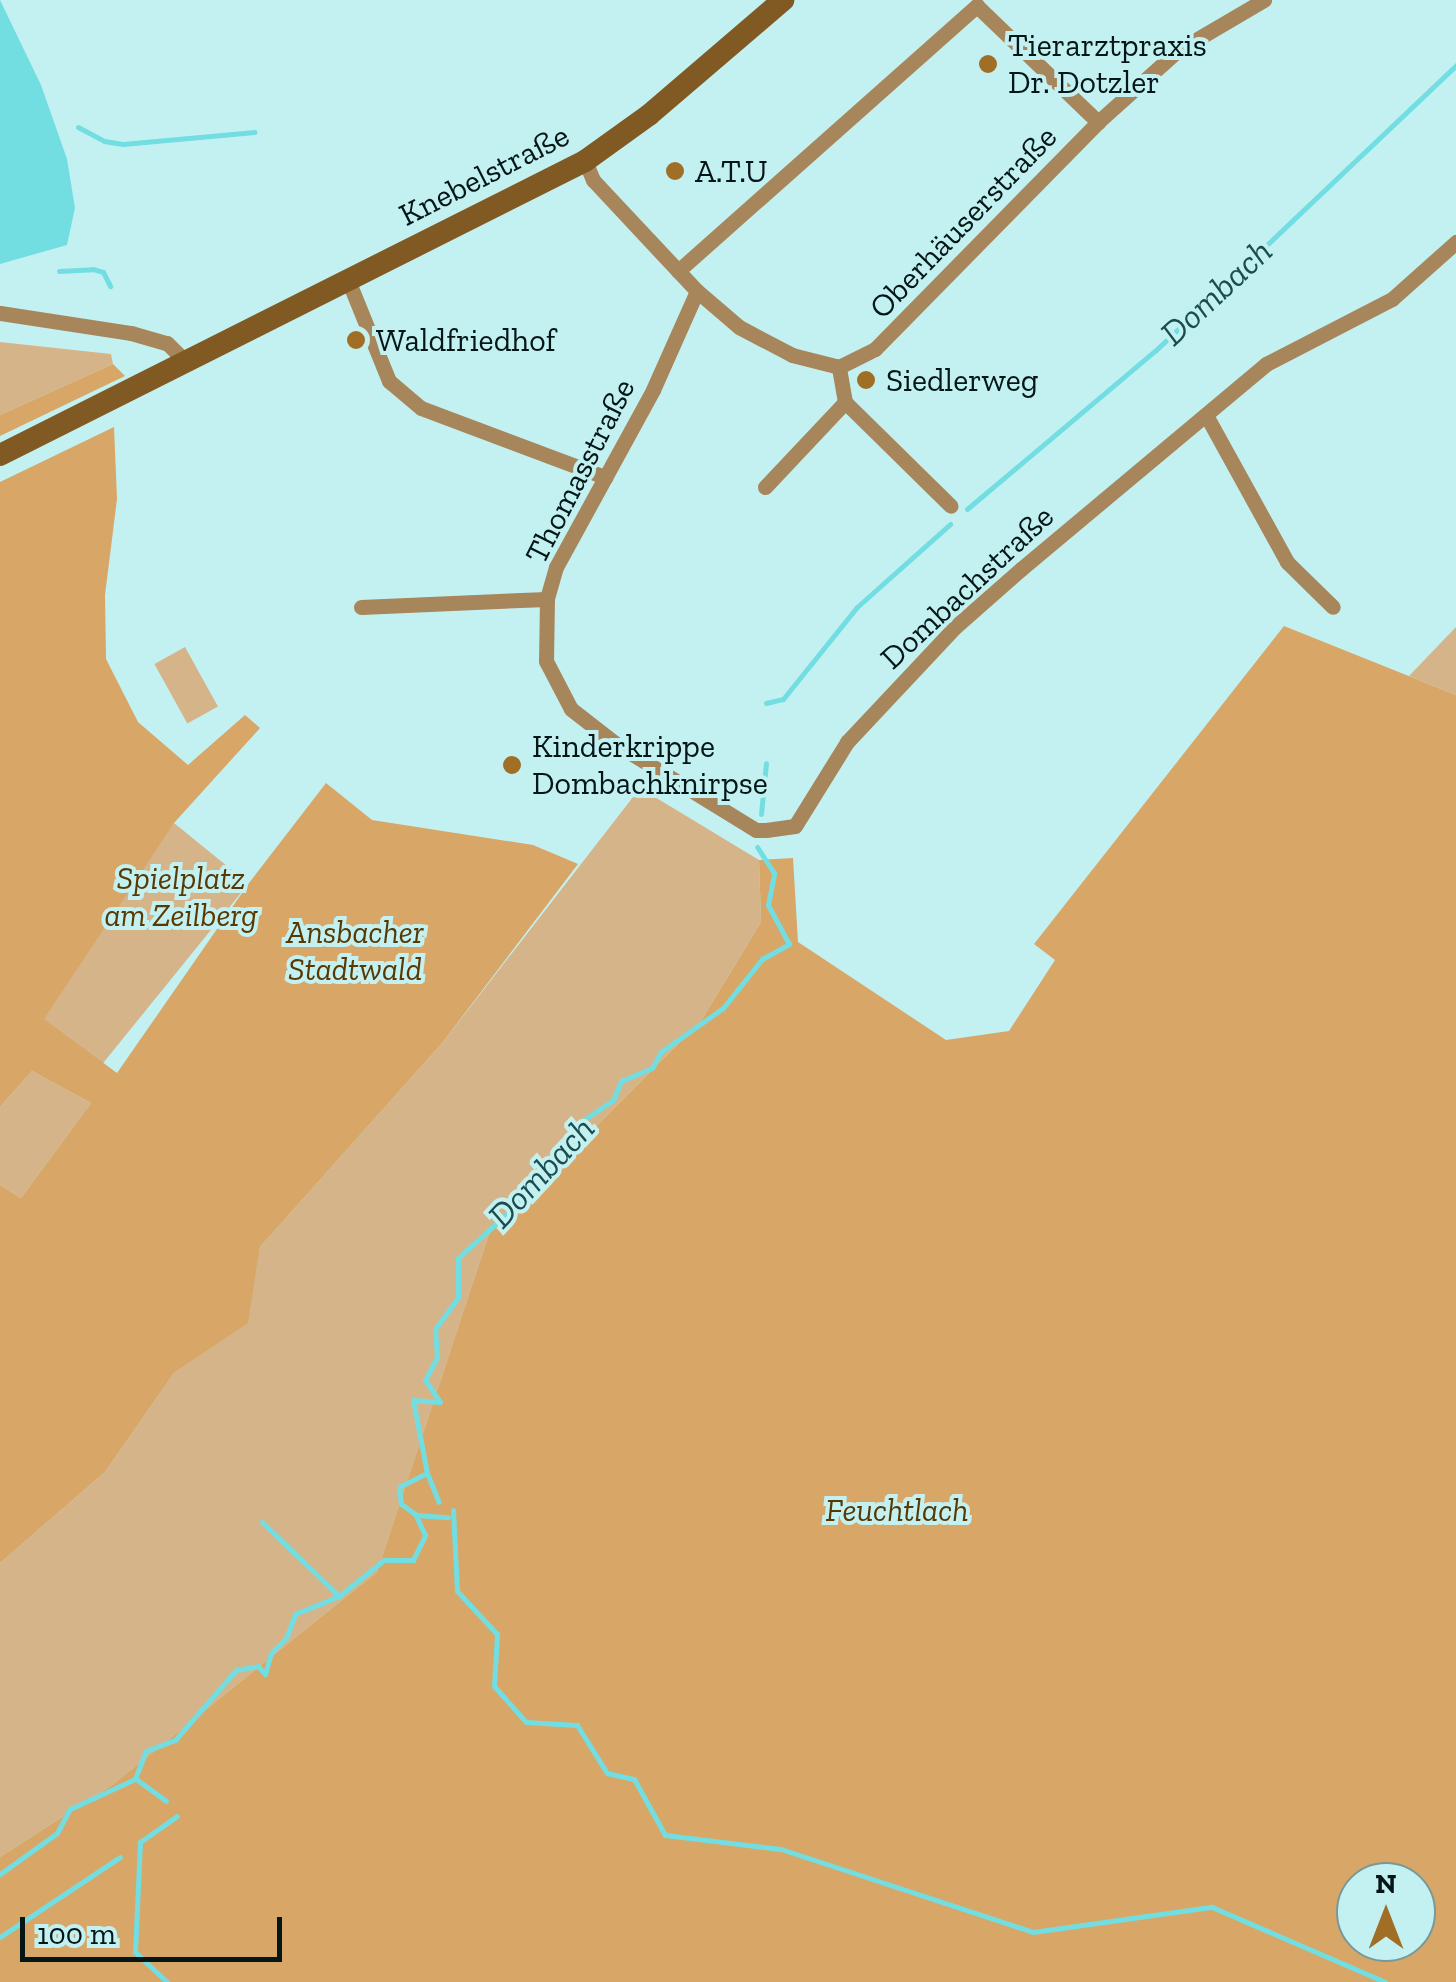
<!DOCTYPE html>
<html>
<head>
<meta charset="utf-8">
<style>
	body { margin:0 }
	#map { position:relative; width:1456px; height:1982px; overflow:hidden; background:#c3f1f2; font-family:"Zilla Slab",serif }
	div>[style] { position:absolute }
	.green>* { inset:0; background:#d6b48a; transform-origin:0 0 }
	.forest>* { inset:0; background:#d8a667 }
	.water>* { inset:0; background:#72dee2 }
	.stream>* { height:5px; margin:-2.5px; padding:0 2.5px; transform-origin:2.5px; border-radius:2.5px; background:#72dee2 }
	.minor>* { height:15px; margin:-7.5px; padding:0 7.5px; transform-origin:7.5px; border-radius:7.5px; background:#a8865b }
	.secondary>* { height:22px; margin:-11px; padding:0 11px; transform-origin:11px; border-radius:11px; background:#815a23 }
	.dots>* { width:28px; height:28px; translate:-50% -50%; box-sizing:border-box; border:5px solid #c3f1f2; border-radius:50% }
	span { translate:-50% -50%; white-space:nowrap; text-align:center; line-height:1.15; -webkit-text-stroke:8px #c3f1f2; paint-order:stroke }
	.poi-label { font-size:32px; color:#051617 }
	.left { translate:0 -50%; text-align:left }
	.street-label { font-size:32px; color:#051617 }
	.park-label { font-size:32px; color:#593802; font-style:italic }
	.water-label { font-size:35px; color:#1b4c4e; font-style:italic }
	.north { position:absolute; left:1336px; top:1862px; width:100px; height:100px; box-sizing:border-box; background:#c3f1f2; border:2px solid #77999a; border-radius:50%; rotate:0deg; font-size:28px; font-weight:700; line-height:40px; text-align:center; color:#051617 }
	.north::after { content:''; display:block; margin:auto; width:35px; height:45px; background:#a16e25; clip-path:polygon(50% 0,100% 100%,50% 72%,0 100%) }
	.scale { position:absolute; left:20px; top:1917px; width:262px; height:45px; box-sizing:border-box; border:5px solid #051617; border-top:0; padding-left:12px; font-size:30px; line-height:35px; white-space:nowrap; color:#051617; -webkit-text-stroke:8px #c3f1f2; paint-order:stroke }
</style>
</head>
<body>
<div id="map">
	<div class="green">
		<i style="clip-path:polygon(0 342px,111px 354px,113px 364px,0 415px)"></i>
		<i style="clip-path:polygon(1456px 627px,1456px 695px,1409px 676px)"></i>
		<i style="left:185px;top:647px;width:68px;height:35px;rotate:61deg"></i>
		<i style="clip-path:polygon(640px 788px,759px 860px,761px 922px,701px 1021px,489px 1234px,377px 1572px,112px 1785px,0 1857px,0 1563px,105px 1472px,174px 1373px,247px 1323px,260px 1247px,443px 1042px)"></i>
		<i style="left:174px;top:823px;width:96px;height:235px;rotate:39deg"></i>
		<i style="clip-path:polygon(32px 1071px,91px 1103px,21px 1198px,0 1185px,0 1107px)"></i>
	</div>
	<div class="forest">
		<i style="clip-path:polygon(113px 364px,125px 376px,0 436px,0 415px)"></i>
		<i style="clip-path:polygon(114px 427px,117px 499px,105px 595px,106px 659px,138px 722px,188px 765px,245px 715px,260px 728px,174px 823px,44px 1019px,117px 1073px,249px 883px,326px 783px,372px 820px,533px 845px,578px 864px,443px 1042px,260px 1247px,248px 1323px,174px 1373px,105px 1472px,0 1563px,0 1185px,21px 1198px,91px 1103px,32px 1071px,0 1107px,0 482px)"></i>
		<i style="clip-path:polygon(evenodd,1284px 626px,1456px 695px,1456px 1982px,0 1982px,0 1857px,112px 1785px,377px 1572px,489px 1234px,701px 1021px,761px 922px,759px 860px,793px 858px,798px 942px,946px 1040px,1009px 1031px,1055px 960px,1034px 944px,1284px 626px,1356px 1882px,1416px 1882px,1416px 1942px,1356px 1942px,1356px 1882px)"></i>
	</div>
	<div class="water">
		<i style="clip-path:polygon(0 0,41px 85px,67px 159px,75px 208px,67px 245px,0 264px)"></i>
	</div>
	<div class="stream">
		<i style="left:78px;top:127px;width:30px;rotate:28deg"></i>
		<i style="left:104px;top:141px;width:19px;rotate:9deg"></i>
		<i style="left:123px;top:144px;width:132px;rotate:-5.2deg"></i>
		<i style="left:59px;top:271px;width:34px;rotate:-3deg"></i>
		<i style="left:93px;top:269px;width:10px;rotate:17deg"></i>
		<i style="left:103px;top:272px;width:16px;rotate:63deg"></i>
		<i style="left:967px;top:509px;width:247px;rotate:-40.1deg"></i>
		<i style="left:1156px;top:350px;width:414px;rotate:-43.5deg"></i>
		<i style="left:766px;top:703px;width:17px;rotate:-13deg"></i>
		<i style="left:783px;top:699px;width:118px;rotate:-51.2deg"></i>
		<i style="left:857px;top:607px;width:125px;rotate:-41.7deg"></i>
		<i style="left:761px;top:814px;width:51px;rotate:-84.4deg"></i>
		<i style="left:427px;top:1473px;width:31px;rotate:68deg"></i>
		<i style="left:453px;top:1510px;width:81px;rotate:87.2deg"></i>
		<i style="left:457px;top:1591px;width:59px;rotate:47.1deg"></i>
		<i style="left:497px;top:1634px;width:52px;rotate:93.3deg"></i>
		<i style="left:494px;top:1686px;width:48px;rotate:48.4deg"></i>
		<i style="left:526px;top:1722px;width:51px;rotate:3.4deg"></i>
		<i style="left:577px;top:1725px;width:57px;rotate:58deg"></i>
		<i style="left:607px;top:1773px;width:28px;rotate:13deg"></i>
		<i style="left:634px;top:1779px;width:64px;rotate:61deg"></i>
		<i style="left:665px;top:1835px;width:117px;rotate:6.9deg"></i>
		<i style="left:781px;top:1849px;width:265px;rotate:18.2deg"></i>
		<i style="left:1033px;top:1932px;width:181px;rotate:-8deg"></i>
		<i style="left:1212px;top:1907px;width:189px;rotate:23.4deg"></i>
		<i style="left:416px;top:1515px;width:32px;rotate:4deg"></i>
		<i style="left:262px;top:1522px;width:107px;rotate:43.9deg"></i>
		<i style="left:136px;top:1779px;width:37px;rotate:36deg"></i>
		<i style="left:0;top:1874px;width:70px;rotate:-35.7deg"></i>
		<i style="left:57px;top:1833px;width:27px;rotate:-62deg"></i>
		<i style="left:70px;top:1809px;width:72px;rotate:-24.8deg"></i>
		<i style="left:135px;top:1779px;width:30px;rotate:-69deg"></i>
		<i style="left:146px;top:1751px;width:31px;rotate:-21deg"></i>
		<i style="left:175px;top:1740px;width:93px;rotate:-48.9deg"></i>
		<i style="left:236px;top:1670px;width:22px;rotate:-10deg"></i>
		<i style="left:258px;top:1666px;width:11px;rotate:49deg"></i>
		<i style="left:265px;top:1674px;width:22px;rotate:-74deg"></i>
		<i style="left:271px;top:1653px;width:21px;rotate:-45deg"></i>
		<i style="left:286px;top:1638px;width:26px;rotate:-69deg"></i>
		<i style="left:295px;top:1614px;width:48px;rotate:-22.2deg"></i>
		<i style="left:339px;top:1596px;width:58px;rotate:-38.7deg"></i>
		<i style="left:384px;top:1560px;width:29px"></i>
		<i style="left:413px;top:1560px;width:28px;rotate:-64deg"></i>
		<i style="left:425px;top:1535px;width:23px;rotate:-115deg"></i>
		<i style="left:415px;top:1514px;width:17px;rotate:-144deg"></i>
		<i style="left:401px;top:1504px;width:17px;rotate:-97deg"></i>
		<i style="left:399px;top:1487px;width:31px;rotate:-27deg"></i>
		<i style="left:427px;top:1473px;width:74px;rotate:-100.9deg"></i>
		<i style="left:413px;top:1400px;width:27px;rotate:4deg"></i>
		<i style="left:440px;top:1402px;width:27px;rotate:-124deg"></i>
		<i style="left:425px;top:1380px;width:26px;rotate:-62deg"></i>
		<i style="left:437px;top:1357px;width:28px;rotate:-94deg"></i>
		<i style="left:435px;top:1329px;width:39px;rotate:-54deg"></i>
		<i style="left:458px;top:1297px;width:39px;rotate:-90deg"></i>
		<i style="left:458px;top:1258px;width:104px;rotate:-42.3deg"></i>
		<i style="left:535px;top:1188px;width:85px;rotate:-54.1deg"></i>
		<i style="left:585px;top:1119px;width:34px;rotate:-34deg"></i>
		<i style="left:613px;top:1100px;width:21px;rotate:-67deg"></i>
		<i style="left:621px;top:1081px;width:34px;rotate:-23deg"></i>
		<i style="left:652px;top:1068px;width:18px;rotate:-61deg"></i>
		<i style="left:661px;top:1052px;width:76px;rotate:-35.4deg"></i>
		<i style="left:723px;top:1008px;width:63px;rotate:-51.5deg"></i>
		<i style="left:762px;top:959px;width:31px;rotate:-29deg"></i>
		<i style="left:789px;top:944px;width:44px;rotate:-118.3deg"></i>
		<i style="left:768px;top:905px;width:33px;rotate:-79deg"></i>
		<i style="left:774px;top:873px;width:31px;rotate:-123deg"></i>
		<i style="left:0;top:1937px;width:144px;rotate:-33.7deg"></i>
		<i style="left:167px;top:1982px;width:44px;rotate:-136.8deg"></i>
		<i style="left:135px;top:1952px;width:110px;rotate:-87.4deg"></i>
		<i style="left:140px;top:1842px;width:45px;rotate:-35.1deg"></i>
	</div>
	<div class="minor">
		<i style="left:585px;top:161px;width:21px;rotate:67deg"></i>
		<i style="left:593px;top:180px;width:152px;rotate:46.9deg"></i>
		<i style="left:697px;top:291px;width:108px;rotate:114deg"></i>
		<i style="left:653px;top:390px;width:202px;rotate:118.7deg"></i>
		<i style="left:556px;top:567px;width:33px;rotate:106deg"></i>
		<i style="left:547px;top:599px;width:62px;rotate:90.9deg"></i>
		<i style="left:546px;top:661px;width:54px;rotate:62.5deg"></i>
		<i style="left:571px;top:709px;width:57px;rotate:37.9deg"></i>
		<i style="left:616px;top:744px;width:164px;rotate:31.6deg"></i>
		<i style="left:756px;top:830px;width:10px"></i>
		<i style="left:766px;top:830px;width:29px;rotate:-8deg"></i>
		<i style="left:795px;top:826px;width:99px;rotate:-58.2deg"></i>
		<i style="left:847px;top:742px;width:158px;rotate:-46.8deg"></i>
		<i style="left:955px;top:627px;width:88px;rotate:-41.3deg"></i>
		<i style="left:1021px;top:569px;width:319px;rotate:-39.9deg"></i>
		<i style="left:1266px;top:364px;width:142px;rotate:-27.3deg"></i>
		<i style="left:1392px;top:299px;width:86px;rotate:-41.7deg"></i>
		<i style="left:678px;top:271px;width:400px;rotate:-41.6deg"></i>
		<i style="left:977px;top:6px;width:168px;rotate:43.8deg"></i>
		<i style="left:348px;top:280px;width:109px;rotate:67.9deg"></i>
		<i style="left:389px;top:381px;width:42px;rotate:40.2deg"></i>
		<i style="left:421px;top:408px;width:197px;rotate:20.6deg"></i>
		<i style="left:697px;top:291px;width:55px;rotate:40.6deg"></i>
		<i style="left:739px;top:327px;width:60px;rotate:27.8deg"></i>
		<i style="left:792px;top:355px;width:49px;rotate:14.3deg"></i>
		<i style="left:839px;top:367px;width:40px;rotate:-26.6deg"></i>
		<i style="left:875px;top:349px;width:318px;rotate:-45.5deg"></i>
		<i style="left:1098px;top:122px;width:106px;rotate:-41.9deg"></i>
		<i style="left:1177px;top:51px;width:101px;rotate:-30.4deg"></i>
		<i style="left:0;top:313px;width:133px;rotate:8.7deg"></i>
		<i style="left:131px;top:333px;width:37px;rotate:16deg"></i>
		<i style="left:167px;top:343px;width:27px;rotate:45deg"></i>
		<i style="left:845px;top:402px;width:148px;rotate:44.5deg"></i>
		<i style="left:1206px;top:415px;width:168px;rotate:61.1deg"></i>
		<i style="left:1287px;top:562px;width:64px;rotate:44.4deg"></i>
		<i style="left:765px;top:487px;width:117px;rotate:-46.7deg"></i>
		<i style="left:845px;top:402px;width:36px;rotate:-100deg"></i>
		<i style="left:361px;top:607px;width:186px;rotate:-2.5deg"></i>
	</div>
	<div class="secondary">
		<i style="left:0;top:455px;width:655px;rotate:-26.68deg"></i>
		<i style="left:585px;top:161px;width:79px;rotate:-35.7deg"></i>
		<i style="left:649px;top:115px;width:177px;rotate:-40.6deg"></i>
	</div>
	<div class="dots">
		<i style="left:988px;top:64px;background:#a16e25"></i>
		<i style="left:675px;top:171px;background:#a16e25"></i>
		<i style="left:356px;top:340px;background:#a16e25"></i>
		<i style="left:866px;top:380px;background:#a16e25"></i>
		<i style="left:512px;top:765px;background:#a16e25"></i>
	</div>
	<div class="poi-label">
		<span class="left" style="left:1008px;top:64px">Tierarztpraxis<br>Dr. Dotzler</span>
		<span class="left" style="left:695px;top:171px">A.T.U</span>
		<span class="left" style="left:376px;top:340px">Waldfriedhof</span>
		<span class="left" style="left:886px;top:380px">Siedlerweg</span>
		<span class="left" style="left:532px;top:765px">Kinderkrippe<br>Dombachknirpse</span>
	</div>
	<div class="street-label">
		<span style="left:484px;top:175px;rotate:-27deg">Knebelstraße</span>
		<span style="left:963px;top:222px;rotate:-46deg">Oberhäuserstraße</span>
		<span style="left:580px;top:471px;rotate:-63deg">Thomasstraße</span>
		<span style="left:967px;top:587px;rotate:-43deg">Dombachstraße</span>
	</div>
	<div class="park-label">
		<span style="left:181px;top:897px">Spielplatz<br>am Zeilberg</span>
		<span style="left:355px;top:951px">Ansbacher<br>Stadtwald</span>
		<span style="left:897px;top:1510px">Feuchtlach</span>
	</div>
	<div class="water-label">
		<span style="left:1216px;top:292px;rotate:-43deg">Dombach</span>
		<span style="left:541px;top:1172px;rotate:-47deg">Dombach</span>
	</div>
	<div class="north">N</div>
	<div class="scale">100 m</div>
</div>
</body>
</html>
